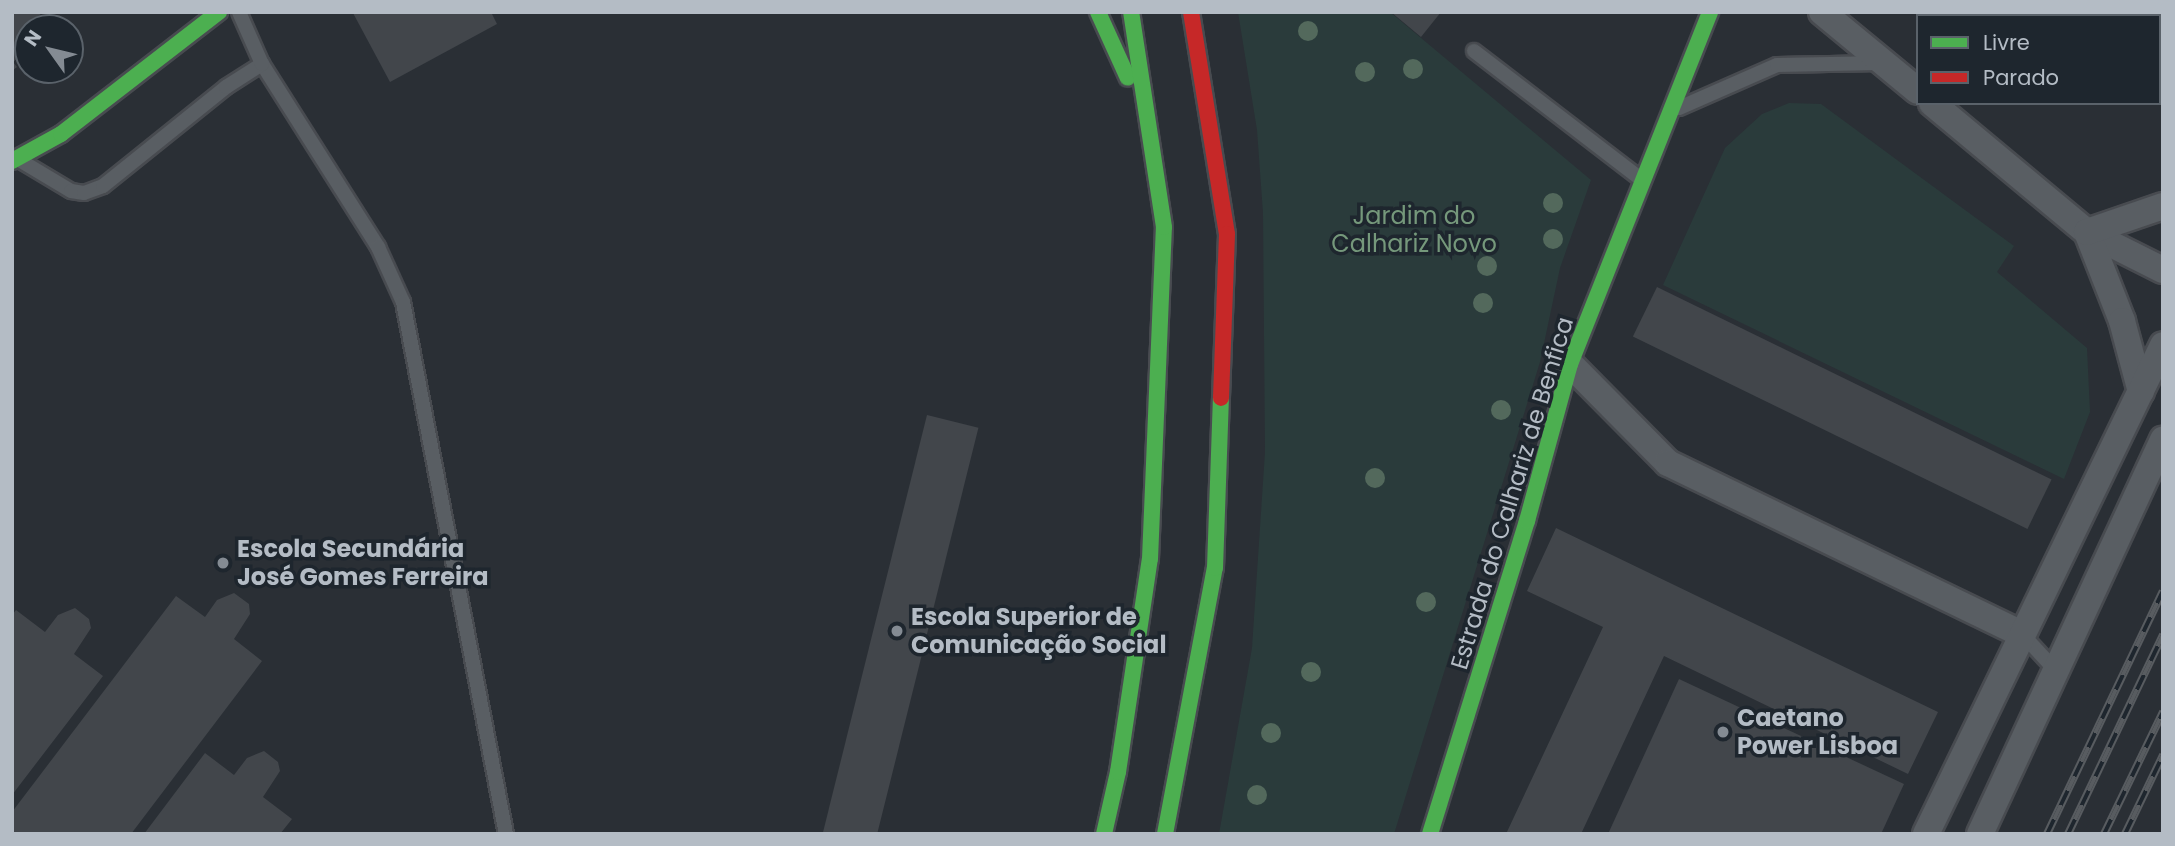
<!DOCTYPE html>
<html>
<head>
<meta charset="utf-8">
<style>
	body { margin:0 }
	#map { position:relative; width:2175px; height:846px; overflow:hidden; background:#2a2f35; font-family:Poppins,sans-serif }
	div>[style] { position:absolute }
	.green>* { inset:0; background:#2a3b3b }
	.building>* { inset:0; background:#42464b; transform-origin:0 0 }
	.roads { filter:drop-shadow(2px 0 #484b50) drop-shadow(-2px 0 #484b50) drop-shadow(0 2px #484b50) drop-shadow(0 -2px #484b50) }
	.lane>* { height:14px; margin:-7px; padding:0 7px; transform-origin:7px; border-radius:7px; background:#595e63 }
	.street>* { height:26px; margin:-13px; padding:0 13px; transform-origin:13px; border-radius:13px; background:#595e63 }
	.fast>* { height:16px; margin:-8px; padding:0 8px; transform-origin:8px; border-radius:8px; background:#4caf50 }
	.jam>* { height:16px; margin:-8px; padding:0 8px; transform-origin:8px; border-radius:8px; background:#c62828 }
	.rail>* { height:8px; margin-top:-4px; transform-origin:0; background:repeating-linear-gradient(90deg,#1e262e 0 16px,#585c60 0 32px); box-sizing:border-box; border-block:2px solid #585c60 }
	.trees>* { width:20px; height:20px; margin:-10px; border-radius:50%; background:#53695c }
	.dots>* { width:19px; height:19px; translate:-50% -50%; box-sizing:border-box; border:4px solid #1e262e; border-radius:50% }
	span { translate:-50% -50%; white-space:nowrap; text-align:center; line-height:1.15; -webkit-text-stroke:7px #1e262e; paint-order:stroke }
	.park-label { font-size:24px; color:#75987b }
	.street-label { font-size:24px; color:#b4bcc5 }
	.poi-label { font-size:24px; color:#b4bcc5; font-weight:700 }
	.left { translate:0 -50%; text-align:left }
	.frame { position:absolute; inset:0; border:14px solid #b4bcc5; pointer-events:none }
	.legend { position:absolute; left:1916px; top:14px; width:245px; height:91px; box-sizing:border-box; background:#1e262e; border:2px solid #5a626a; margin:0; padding:9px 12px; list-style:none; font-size:21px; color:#b4bcc5 }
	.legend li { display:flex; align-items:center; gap:14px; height:35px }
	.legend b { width:35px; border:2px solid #5a626a }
	.north { position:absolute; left:14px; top:14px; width:70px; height:70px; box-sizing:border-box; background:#1e262e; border:2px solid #5a626a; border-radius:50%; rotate:304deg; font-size:19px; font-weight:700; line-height:28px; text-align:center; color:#b4bcc5 }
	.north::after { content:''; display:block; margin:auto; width:24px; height:32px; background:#848b93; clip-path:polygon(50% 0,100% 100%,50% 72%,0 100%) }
</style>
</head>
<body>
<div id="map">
	<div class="green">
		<i style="clip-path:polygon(1238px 12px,1390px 12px,1591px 180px,1560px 268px,1540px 362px,1394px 834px,1219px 834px,1252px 648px,1265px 452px,1263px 213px,1257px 130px)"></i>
		<i style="clip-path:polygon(1789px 103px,1821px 104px,2014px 246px,1997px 272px,2087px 348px,2090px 412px,2064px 479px,1663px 285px,1725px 148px,1762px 114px)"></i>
	</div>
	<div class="building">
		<i style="clip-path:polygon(12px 12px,38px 12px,51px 28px,28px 28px,28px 50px,13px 62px,17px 67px,12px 71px)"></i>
		<i style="clip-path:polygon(491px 12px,497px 24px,390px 82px,353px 13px)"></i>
		<i style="clip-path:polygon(1391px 12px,1441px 12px,1421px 37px)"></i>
		<i style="left:2006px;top:12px;width:140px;height:8px"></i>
		<i style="clip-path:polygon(2159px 19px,2163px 21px,2159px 81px)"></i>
		<i style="left:1657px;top:287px;width:439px;height:55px;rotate:26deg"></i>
		<i style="left:927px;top:415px;width:53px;height:433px;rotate:14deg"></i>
		<i style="clip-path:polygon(1556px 528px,1938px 712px,1908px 774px,1664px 656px,1581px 834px,1506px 834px,1603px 627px,1527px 591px)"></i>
		<i style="clip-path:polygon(234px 593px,249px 604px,250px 614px,234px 639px,262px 661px,131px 834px,12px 834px,12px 812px,176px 596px,205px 617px,217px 600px)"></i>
		<i style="clip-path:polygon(75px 608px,89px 619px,91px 628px,74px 654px,103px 676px,12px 795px,12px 615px,16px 610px,45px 632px,58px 615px)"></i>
		<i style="clip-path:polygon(1679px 679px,1904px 784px,1881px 834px,1608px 834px)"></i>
		<i style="clip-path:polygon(264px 751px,278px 762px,280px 771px,263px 797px,292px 819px,280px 834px,144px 834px,205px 753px,234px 775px,247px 758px)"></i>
	</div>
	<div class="roads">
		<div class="lane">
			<i style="left:1474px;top:51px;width:210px;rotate:37.5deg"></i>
			<i style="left:262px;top:64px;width:217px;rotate:57.6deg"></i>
			<i style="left:378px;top:247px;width:60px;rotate:65.6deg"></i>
			<i style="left:403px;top:302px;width:542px;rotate:79.04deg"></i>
			<i style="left:1679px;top:108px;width:107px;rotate:-23.7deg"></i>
			<i style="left:1777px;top:65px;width:104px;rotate:-1.1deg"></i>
			<i style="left:21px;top:161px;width:58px;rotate:31deg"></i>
			<i style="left:71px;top:191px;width:13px;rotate:9deg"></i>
			<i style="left:84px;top:193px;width:20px;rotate:-20deg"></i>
			<i style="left:103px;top:186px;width:158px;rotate:-38.8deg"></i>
			<i style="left:226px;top:87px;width:43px;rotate:-32.6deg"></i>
			<i style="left:262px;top:64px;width:57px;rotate:-113.9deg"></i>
			<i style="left:2022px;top:634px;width:53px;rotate:47.3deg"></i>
		</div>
		<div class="street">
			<i style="left:1822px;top:12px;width:124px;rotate:39.5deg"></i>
			<i style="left:1932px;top:103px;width:202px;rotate:39.8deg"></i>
			<i style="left:2087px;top:232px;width:85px;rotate:26.6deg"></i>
			<i style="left:2087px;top:232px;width:96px;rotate:68.5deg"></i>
			<i style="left:2122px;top:321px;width:73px;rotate:75deg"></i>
			<i style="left:2087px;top:232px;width:80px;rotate:-18.9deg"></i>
			<i style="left:1570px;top:364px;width:139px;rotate:45.3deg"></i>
			<i style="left:1668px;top:463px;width:393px;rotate:25.8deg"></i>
			<i style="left:1926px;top:834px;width:543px;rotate:-64.14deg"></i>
			<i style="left:1980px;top:834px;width:435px;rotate:-65.1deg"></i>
		</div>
		<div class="fast">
			<i style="left:1098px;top:12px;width:72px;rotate:65.6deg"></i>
			<i style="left:12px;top:161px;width:56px;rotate:-28.9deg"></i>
			<i style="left:61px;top:134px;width:200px;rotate:-37.7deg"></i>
			<i style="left:1104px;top:834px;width:64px;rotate:-77.3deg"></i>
			<i style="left:1118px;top:772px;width:215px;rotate:-81.5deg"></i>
			<i style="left:1150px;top:559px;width:332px;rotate:-87.6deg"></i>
			<i style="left:1164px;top:227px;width:218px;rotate:-98.7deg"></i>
			<i style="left:1165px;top:834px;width:271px;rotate:-79.4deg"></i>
			<i style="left:1215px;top:568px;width:170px;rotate:-88deg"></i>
			<i style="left:1430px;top:834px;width:328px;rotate:-72.8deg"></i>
			<i style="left:1527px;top:521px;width:163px;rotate:-74.7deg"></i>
			<i style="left:1570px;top:364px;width:379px;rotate:-68.3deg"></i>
		</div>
		<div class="jam">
			<i style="left:1191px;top:12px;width:225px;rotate:80.8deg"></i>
			<i style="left:1227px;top:234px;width:164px;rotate:92.1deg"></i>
		</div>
	</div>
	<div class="rail">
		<i style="left:2047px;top:834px;width:269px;rotate:-64.5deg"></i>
		<i style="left:2068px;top:834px;width:221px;rotate:-64.5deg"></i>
		<i style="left:2104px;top:834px;width:136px;rotate:-64.2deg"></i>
		<i style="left:2125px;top:834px;width:88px;rotate:-64.3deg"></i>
	</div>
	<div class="trees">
		<i style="left:1308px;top:31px"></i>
		<i style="left:1413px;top:69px"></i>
		<i style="left:1365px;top:72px"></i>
		<i style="left:1553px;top:203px"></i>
		<i style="left:1553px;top:239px"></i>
		<i style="left:1487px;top:266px"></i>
		<i style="left:1483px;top:303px"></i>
		<i style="left:1501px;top:410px"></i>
		<i style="left:1375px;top:478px"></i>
		<i style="left:1426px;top:602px"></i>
		<i style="left:1311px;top:672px"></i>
		<i style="left:1271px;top:733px"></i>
		<i style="left:1257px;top:795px"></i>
	</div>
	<div class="dots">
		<i style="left:223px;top:563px;background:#848b93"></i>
		<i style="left:897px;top:631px;background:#848b93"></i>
		<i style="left:1723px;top:732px;background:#848b93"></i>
	</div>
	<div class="park-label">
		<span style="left:1414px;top:230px">Jardim do<br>Calhariz Novo</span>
	</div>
	<div class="street-label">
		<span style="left:1512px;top:493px;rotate:-73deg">Estrada do Calhariz de Benfica</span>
	</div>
	<div class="poi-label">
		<span class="left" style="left:237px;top:563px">Escola Secundária<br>José Gomes Ferreira</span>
		<span class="left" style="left:911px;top:631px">Escola Superior de<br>Comunicação Social</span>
		<span class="left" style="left:1737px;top:732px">Caetano<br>Power Lisboa</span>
	</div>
	<div class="frame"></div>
	<ul class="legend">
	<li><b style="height:9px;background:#4caf50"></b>Livre</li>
	<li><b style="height:9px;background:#c62828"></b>Parado</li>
	</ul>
	<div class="north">N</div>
</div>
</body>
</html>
